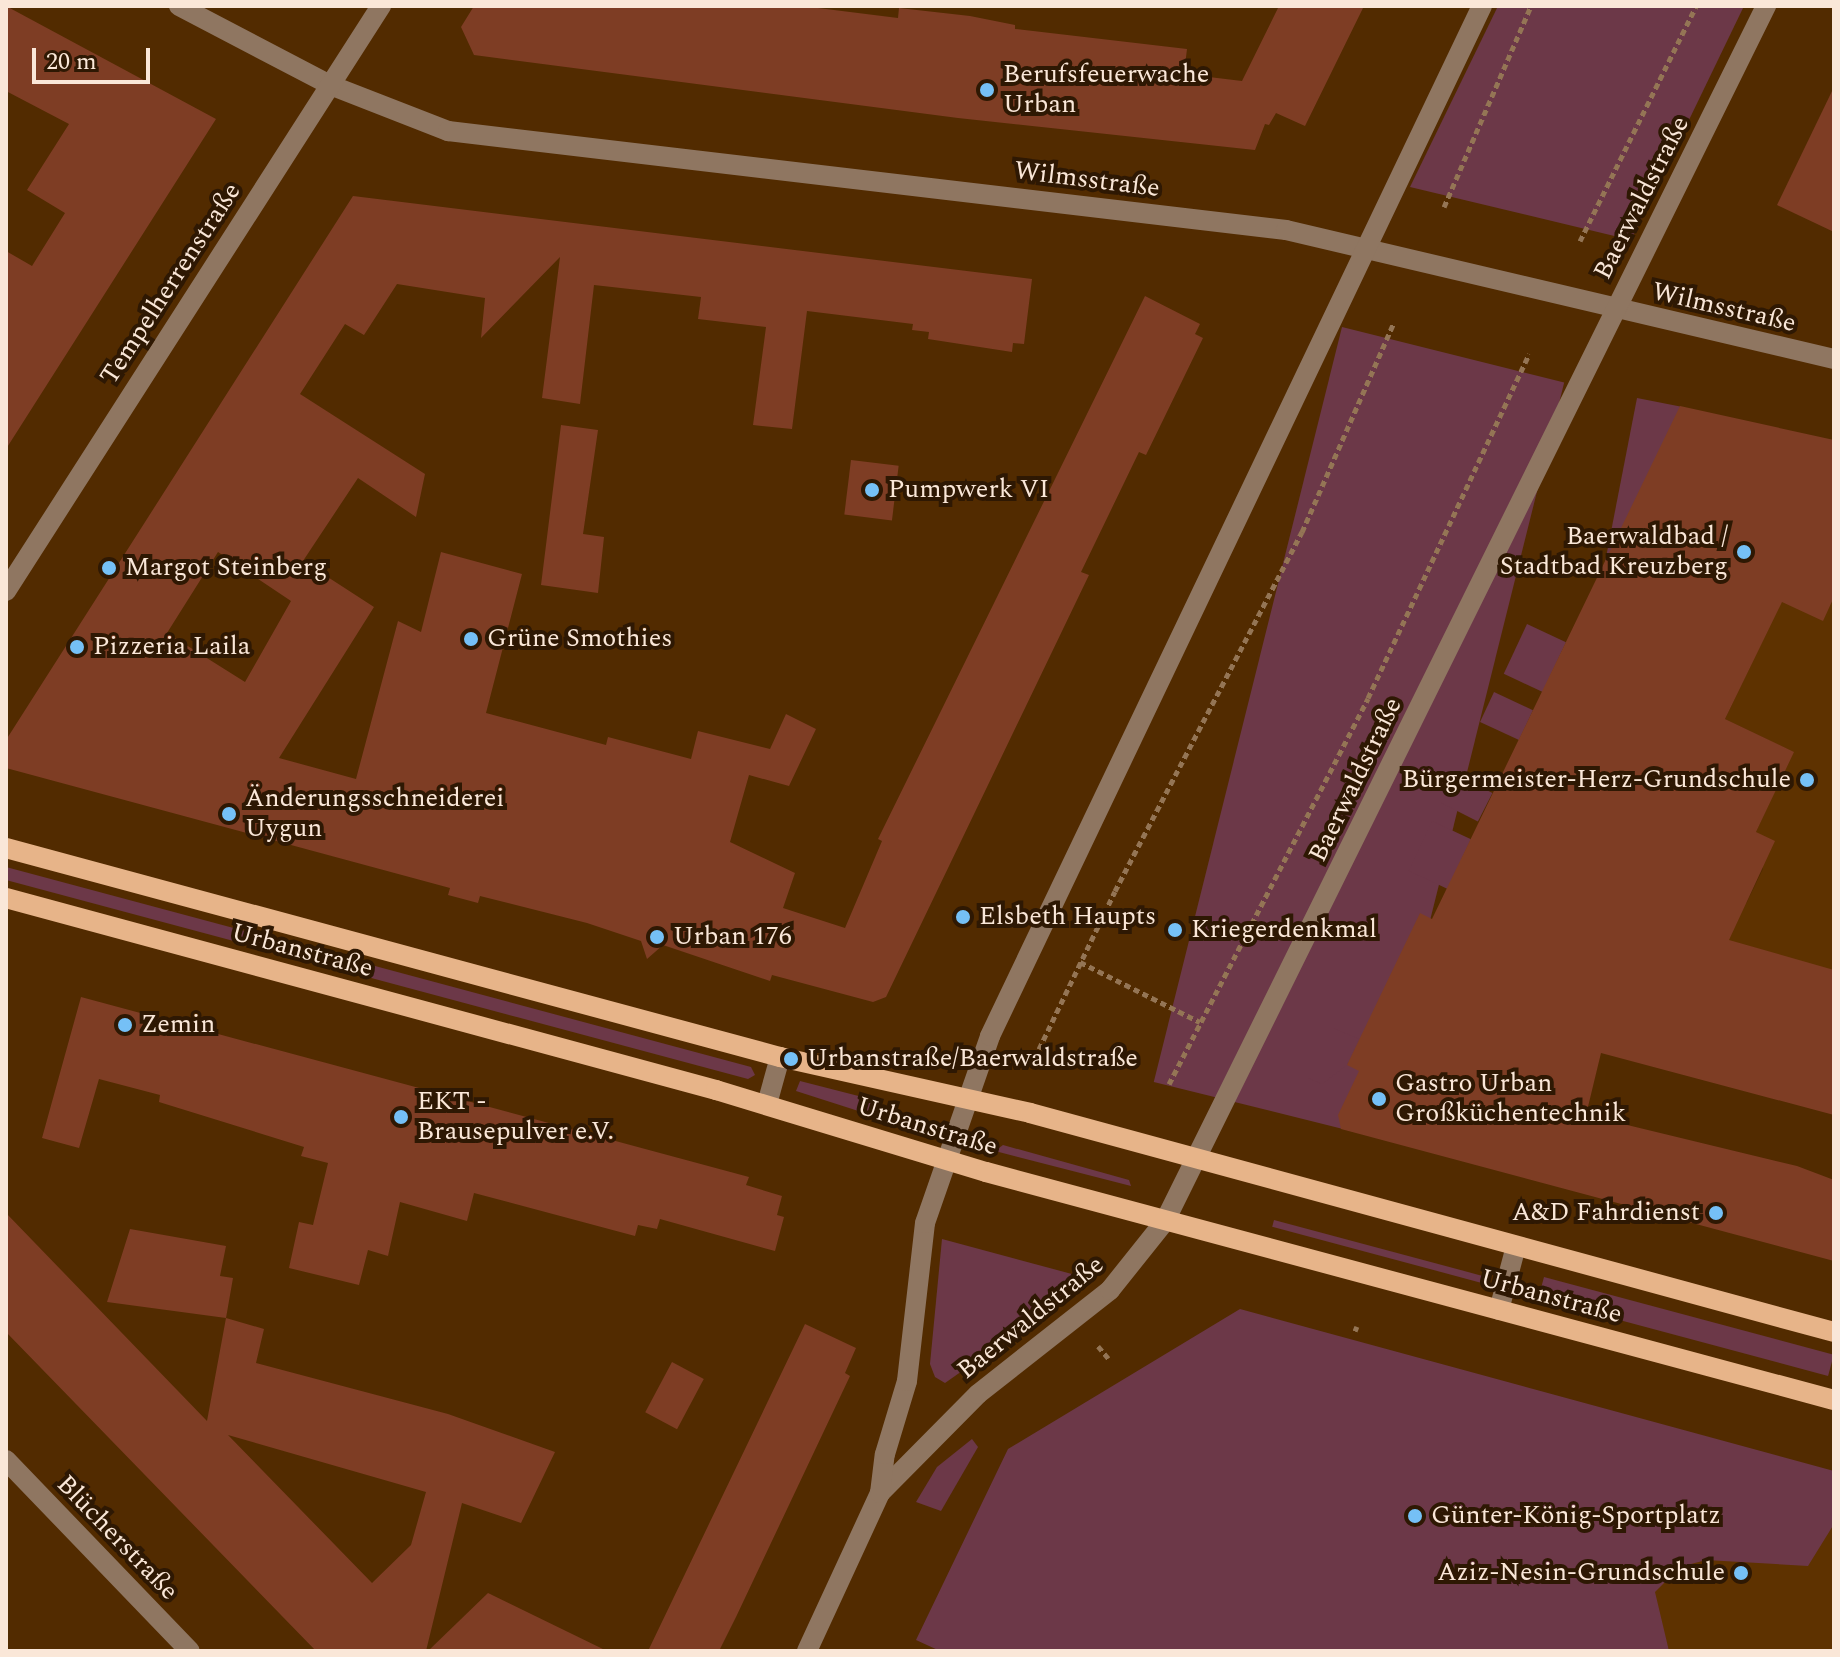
<!DOCTYPE html>
<html>
<head>
<meta charset="utf-8">
<style>
	body { margin:0 }
	#map { position:relative; width:1840px; height:1657px; overflow:hidden; background:#522b00; font-family:Spectral,serif }
	div>[style] { position:absolute }
	.built>* { inset:0; background:#5e3200 }
	.green>* { inset:0; background:#6c3848; transform-origin:0 0 }
	.building>* { inset:0; background:#7e3d24; transform-origin:0 0 }
	.path>* { height:5px; margin-top:-2.5px; transform-origin:0; background:repeating-linear-gradient(90deg,#947555 0 6px,transparent 0 10px) }
	.minor>* { height:20px; margin:-10px; padding:0 10px; transform-origin:10px; border-radius:10px; background:#8f7661 }
	.major>* { height:20px; margin:-10px; padding:0 10px; transform-origin:10px; border-radius:10px; background:#e7b489 }
	.dots>* { width:22px; height:22px; translate:-50% -50%; box-sizing:border-box; border:4px solid #2e1803; border-radius:50% }
	span { translate:-50% -50%; white-space:nowrap; text-align:center; line-height:1.15; -webkit-text-stroke:8px #2e1803; paint-order:stroke }
	.poi-label { font-size:26px; color:#fae7d8 }
	.left { translate:0 -50%; text-align:left }
	.right { translate:-100% -50%; text-align:right }
	.street-label { font-size:26px; color:#fae7d8 }
	.frame { position:absolute; inset:0; border:8px solid #fae7d8; pointer-events:none }
	.scale { position:absolute; left:32px; top:48px; width:118px; height:36px; box-sizing:border-box; border:4px solid #fae7d8; border-top:0; padding-left:10px; font-size:24px; line-height:28px; white-space:nowrap; color:#fae7d8; -webkit-text-stroke:6px #2e1803; paint-order:stroke }
</style>
</head>
<body>
<div id="map">
	<div class="built">
		<i style="clip-path:polygon(1818px 525px,1834px 528px,1834px 1076px,1704px 936px,1747px 902px,1763px 869px,1756px 832px,1793px 752px,1725px 719px)"></i>
		<i style="clip-path:polygon(1834px 1480px,1834px 1651px,1669px 1651px,1644px 1562px)"></i>
	</div>
	<div class="green">
		<i style="clip-path:polygon(1498px 6px,1744px 6px,1631px 240px,1410px 187px)"></i>
		<i style="left:1342px;top:327px;width:229px;height:778px;rotate:14deg"></i>
		<i style="left:1637px;top:398px;width:44px;height:204px;rotate:11deg"></i>
		<i style="left:1527px;top:624px;width:43px;height:55px;rotate:25deg"></i>
		<i style="left:1494px;top:692px;width:43px;height:33px;rotate:25deg"></i>
		<i style="left:1455px;top:774px;width:42px;height:32px;rotate:27deg"></i>
		<i style="left:1432px;top:821px;width:43px;height:55px;rotate:25deg"></i>
		<i style="clip-path:polygon(6px 867px,751px 1067px,755px 1075px,748px 1079px,6px 880px)"></i>
		<i style="clip-path:polygon(1333px 1028px,1359px 1039px,1347px 1065px,1322px 1084px,1308px 1078px)"></i>
		<i style="clip-path:polygon(800px 1081px,878px 1101px,874px 1116px,796px 1091px)"></i>
		<i style="clip-path:polygon(1003px 1145px,1129px 1180px,1131px 1186px,995px 1151px)"></i>
		<i style="left:1274px;top:1220px;width:215px;height:7px;rotate:15deg"></i>
		<i style="clip-path:polygon(942px 1239px,1083px 1277px,1049px 1310px,945px 1383px,935px 1377px,930px 1364px)"></i>
		<i style="left:1544px;top:1277px;width:300px;height:22px;rotate:15deg"></i>
		<i style="clip-path:polygon(1240px 1309px,1834px 1471px,1834px 1524px,1808px 1566px,1706px 1560px,1680px 1567px,1655px 1592px,1669px 1651px,940px 1651px,916px 1640px,1008px 1449px)"></i>
		<i style="clip-path:polygon(972px 1439px,978px 1447px,941px 1511px,916px 1502px,937px 1467px)"></i>
	</div>
	<div class="building">
		<i style="clip-path:polygon(6px 6px,216px 119px,6px 449px,6px 251px,32px 266px,65px 213px,27px 190px,69px 124px,6px 91px)"></i>
		<i style="clip-path:polygon(474px 6px,802px 6px,898px 18px,899px 8px,970px 16px,1015px 25px,1015px 29px,1187px 49px,1184px 74px,1242px 81px,1279px 6px,1364px 6px,1305px 126px,1276px 113px,1269px 125px,1265px 124px,1255px 150px,958px 118px,474px 55px,461px 27px)"></i>
		<i style="clip-path:polygon(1834px 87px,1834px 232px,1777px 205px)"></i>
		<i style="clip-path:polygon(evenodd,353px 196px,1032px 279px,1024px 344px,1013px 343px,1012px 352px,928px 339px,929px 332px,912px 330px,913px 324px,807px 311px,792px 429px,753px 425px,766px 327px,698px 319px,701px 297px,594px 285px,580px 404px,542px 398px,560px 257px,481px 338px,485px 298px,397px 284px,364px 335px,345px 324px,300px 394px,425px 474px,416px 517px,358px 478px,303px 561px,374px 607px,279px 758px,356px 779px,398px 621px,421px 632px,441px 552px,522px 574px,486px 713px,606px 745px,608px 737px,691px 759px,698px 731px,770px 749px,786px 714px,816px 729px,789px 786px,749px 775px,730px 842px,795px 873px,783px 908px,845px 928px,882px 841px,878px 839px,1145px 296px,1200px 324px,1195px 334px,1203px 338px,1146px 455px,1139px 452px,1081px 572px,1089px 575px,886px 997px,873px 1002px,772px 975px,770px 981px,663px 945px,647px 959px,641px 941px,587px 923px,480px 896px,478px 903px,448px 895px,450px 888px,6px 768px,6px 740px,353px 196px,218px 552px,291px 601px,245px 682px,167px 633px,218px 552px)"></i>
		<i style="clip-path:polygon(1680px 406px,1834px 440px,1834px 597px,1823px 621px,1782px 602px,1725px 719px,1794px 752px,1756px 832px,1775px 841px,1729px 940px,1834px 970px,1834px 1115px,1601px 1053px,1586px 1115px,1797px 1166px,1834px 1180px,1834px 1261px,1341px 1129px,1338px 1115px,1359px 1071px,1347px 1065px,1420px 913px,1432px 919px)"></i>
		<i style="clip-path:polygon(561px 425px,598px 430px,583px 534px,604px 537px,598px 593px,541px 585px)"></i>
		<i style="left:851px;top:460px;width:48px;height:55px;rotate:7deg"></i>
		<i style="clip-path:polygon(81px 997px,749px 1177px,746px 1185px,782px 1196px,777px 1215px,784px 1217px,775px 1251px,660px 1219px,657px 1229px,638px 1225px,635px 1236px,474px 1193px,467px 1221px,400px 1202px,388px 1256px,368px 1250px,359px 1285px,289px 1268px,299px 1222px,313px 1225px,328px 1163px,301px 1156px,304px 1147px,159px 1102px,160px 1095px,99px 1079px,79px 1148px,42px 1138px)"></i>
		<i style="clip-path:polygon(evenodd,6px 1213px,207px 1421px,226px 1318px,264px 1329px,256px 1363px,448px 1414px,555px 1452px,521px 1523px,462px 1503px,426px 1651px,316px 1651px,6px 1332px,6px 1213px,228px 1435px,426px 1492px,411px 1545px,372px 1583px,228px 1435px)"></i>
		<i style="clip-path:polygon(130px 1229px,226px 1246px,220px 1276px,233px 1278px,226px 1318px,107px 1302px)"></i>
		<i style="clip-path:polygon(805px 1324px,856px 1348px,845px 1373px,850px 1376px,736px 1617px,719px 1651px,648px 1651px)"></i>
		<i style="left:672px;top:1362px;width:36px;height:57px;rotate:28deg"></i>
		<i style="clip-path:polygon(488px 1593px,607px 1651px,428px 1651px)"></i>
	</div>
	<div class="path">
		<i style="left:1444px;top:207px;width:219px;rotate:-66.6deg"></i>
		<i style="left:1580px;top:241px;width:262px;rotate:-63.7deg"></i>
		<i style="left:1080px;top:962px;width:134px;rotate:26.6deg"></i>
		<i style="left:1039px;top:1049px;width:175px;rotate:-64.3deg"></i>
		<i style="left:1115px;top:891px;width:405px;rotate:-62.5deg"></i>
		<i style="left:1302px;top:532px;width:229px;rotate:-66.3deg"></i>
		<i style="left:1169px;top:1084px;width:434px;rotate:-62.7deg"></i>
		<i style="left:1368px;top:698px;width:380px;rotate:-64.9deg"></i>
		<i style="left:1355px;top:1331px;width:5px;rotate:-68deg"></i>
		<i style="left:1098px;top:1346px;width:16px;rotate:50deg"></i>
	</div>
	<div class="minor">
		<i style="left:179px;top:6px;width:170px;rotate:27.6deg"></i>
		<i style="left:330px;top:85px;width:127px;rotate:21.3deg"></i>
		<i style="left:448px;top:131px;width:844px;rotate:6.74deg"></i>
		<i style="left:1286px;top:230px;width:563px;rotate:13.25deg"></i>
		<i style="left:6px;top:591px;width:695px;rotate:-57.34deg"></i>
		<i style="left:767px;top:1104px;width:49px;rotate:-74.5deg"></i>
		<i style="left:1499px;top:1310px;width:66px;rotate:-75.1deg"></i>
		<i style="left:6px;top:1460px;width:265px;rotate:46.1deg"></i>
		<i style="left:880px;top:1493px;width:139px;rotate:-45.3deg"></i>
		<i style="left:978px;top:1394px;width:168px;rotate:-38.2deg"></i>
		<i style="left:1110px;top:1290px;width:88px;rotate:-51.4deg"></i>
		<i style="left:1165px;top:1221px;width:1356px;rotate:-63.68deg"></i>
		<i style="left:807px;top:1651px;width:174px;rotate:-65.2deg"></i>
		<i style="left:880px;top:1493px;width:39px;rotate:-83deg"></i>
		<i style="left:885px;top:1454px;width:76px;rotate:-73.2deg"></i>
		<i style="left:907px;top:1381px;width:159px;rotate:-83.5deg"></i>
		<i style="left:925px;top:1223px;width:198px;rotate:-70.8deg"></i>
		<i style="left:990px;top:1036px;width:1141px;rotate:-64.47deg"></i>
	</div>
	<div class="major">
		<i style="left:6px;top:848px;width:802px;rotate:15.11deg"></i>
		<i style="left:780px;top:1057px;width:256px;rotate:12.6deg"></i>
		<i style="left:1030px;top:1113px;width:833px;rotate:15.24deg"></i>
		<i style="left:6px;top:898px;width:736px;rotate:15.13deg"></i>
		<i style="left:716px;top:1090px;width:282px;rotate:16.9deg"></i>
		<i style="left:986px;top:1172px;width:878px;rotate:15.05deg"></i>
	</div>
	<div class="dots">
		<i style="left:987px;top:90px;background:#75c0f6"></i>
		<i style="left:872px;top:490px;background:#75c0f6"></i>
		<i style="left:1744px;top:552px;background:#75c0f6"></i>
		<i style="left:109px;top:568px;background:#75c0f6"></i>
		<i style="left:471px;top:639px;background:#75c0f6"></i>
		<i style="left:77px;top:647px;background:#75c0f6"></i>
		<i style="left:1807px;top:780px;background:#75c0f6"></i>
		<i style="left:229px;top:814px;background:#75c0f6"></i>
		<i style="left:963px;top:917px;background:#75c0f6"></i>
		<i style="left:1175px;top:930px;background:#75c0f6"></i>
		<i style="left:657px;top:937px;background:#75c0f6"></i>
		<i style="left:125px;top:1025px;background:#75c0f6"></i>
		<i style="left:791px;top:1059px;background:#75c0f6"></i>
		<i style="left:1379px;top:1099px;background:#75c0f6"></i>
		<i style="left:401px;top:1117px;background:#75c0f6"></i>
		<i style="left:1716px;top:1213px;background:#75c0f6"></i>
		<i style="left:1415px;top:1516px;background:#75c0f6"></i>
		<i style="left:1741px;top:1573px;background:#75c0f6"></i>
	</div>
	<div class="poi-label">
		<span class="left" style="left:1003px;top:90px">Berufsfeuerwache<br>Urban</span>
		<span class="left" style="left:888px;top:490px">Pumpwerk VI</span>
		<span class="right" style="left:1728px;top:552px">Baerwaldbad /<br>Stadtbad Kreuzberg</span>
		<span class="left" style="left:125px;top:568px">Margot Steinberg</span>
		<span class="left" style="left:487px;top:639px">Grüne Smothies</span>
		<span class="left" style="left:93px;top:647px">Pizzeria Laila</span>
		<span class="right" style="left:1791px;top:780px">Bürgermeister-Herz-Grundschule</span>
		<span class="left" style="left:245px;top:814px">Änderungsschneiderei<br>Uygun</span>
		<span class="left" style="left:979px;top:917px">Elsbeth Haupts</span>
		<span class="left" style="left:1191px;top:930px">Kriegerdenkmal</span>
		<span class="left" style="left:673px;top:937px">Urban 176</span>
		<span class="left" style="left:141px;top:1025px">Zemin</span>
		<span class="left" style="left:807px;top:1059px">Urbanstraße/Baerwaldstraße</span>
		<span class="left" style="left:1395px;top:1099px">Gastro Urban<br>Großküchentechnik</span>
		<span class="left" style="left:417px;top:1117px">EKT -<br>Brausepulver e.V.</span>
		<span class="right" style="left:1700px;top:1213px">A&amp;D Fahrdienst</span>
		<span class="left" style="left:1431px;top:1516px">Günter-König-Sportplatz</span>
		<span class="right" style="left:1725px;top:1573px">Aziz-Nesin-Grundschule</span>
	</div>
	<div class="street-label">
		<span style="left:1087px;top:180px;rotate:7deg">Wilmsstraße</span>
		<span style="left:1642px;top:198px;rotate:-63deg">Baerwaldstraße</span>
		<span style="left:171px;top:284px;rotate:-57deg">Tempelherrenstraße</span>
		<span style="left:1724px;top:308px;rotate:13deg">Wilmsstraße</span>
		<span style="left:1356px;top:780px;rotate:-64deg">Baerwaldstraße</span>
		<span style="left:302px;top:951px;rotate:15deg">Urbanstraße</span>
		<span style="left:927px;top:1127px;rotate:17deg">Urbanstraße</span>
		<span style="left:1551px;top:1297px;rotate:15deg">Urbanstraße</span>
		<span style="left:1031px;top:1318px;rotate:-39deg">Baerwaldstraße</span>
		<span style="left:117px;top:1538px;rotate:46deg">Blücherstraße</span>
	</div>
	<div class="frame"></div>
	<div class="scale">20 m</div>
</div>
</body>
</html>
